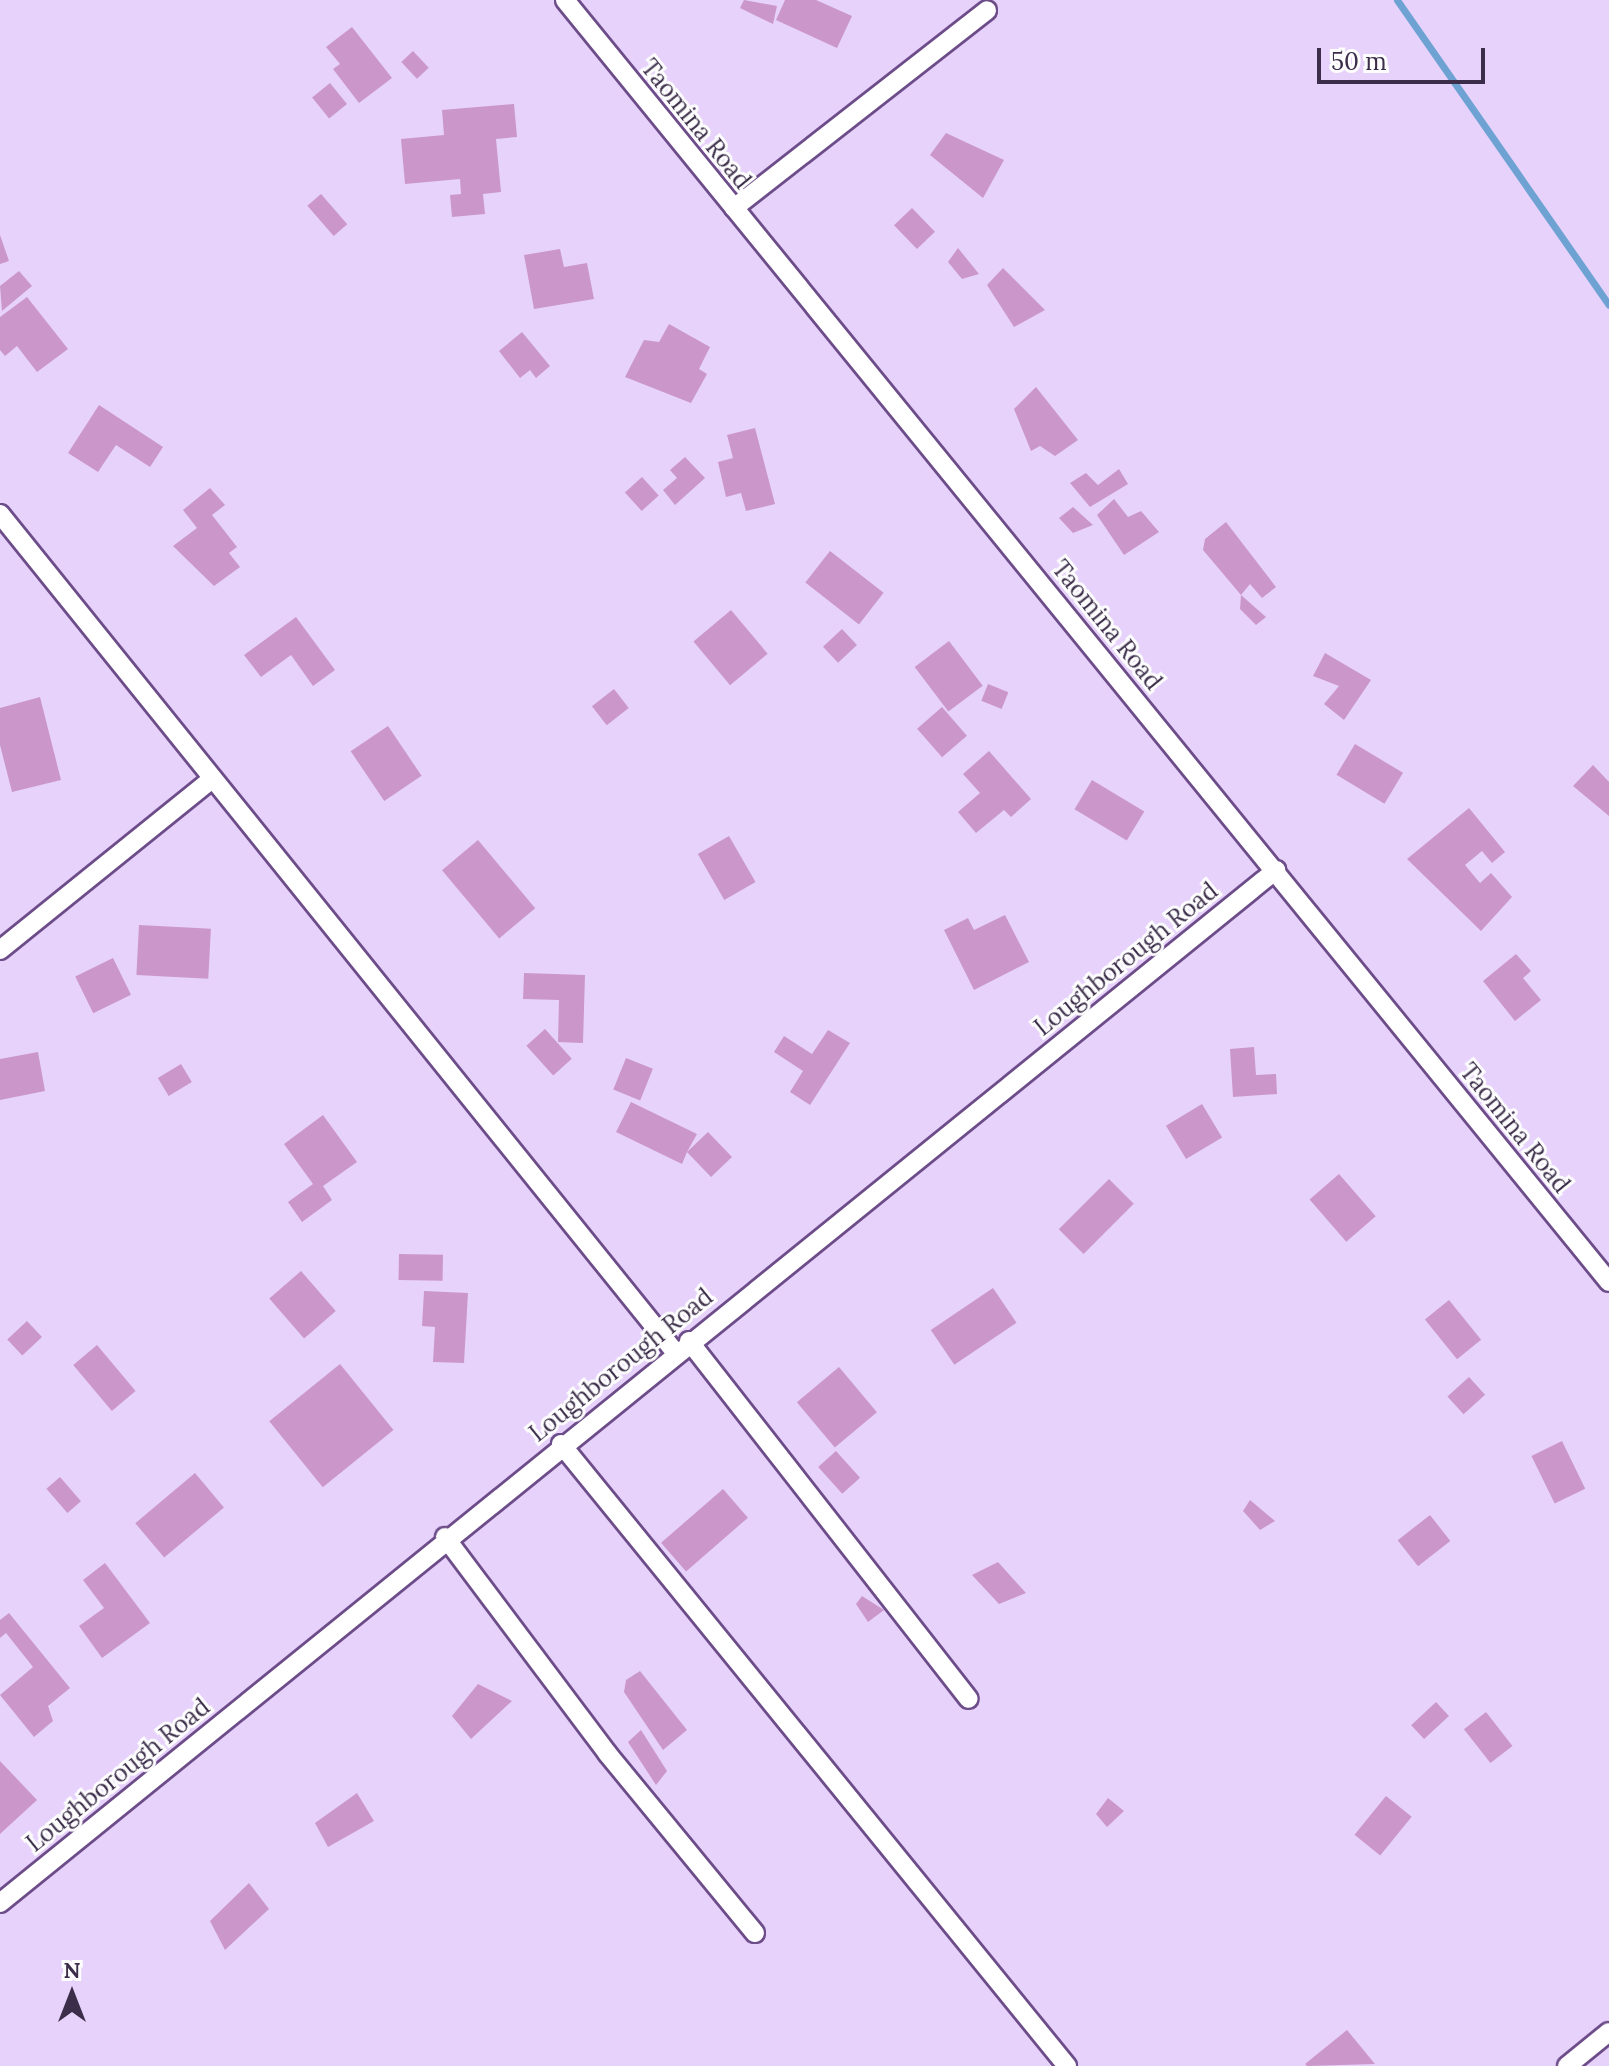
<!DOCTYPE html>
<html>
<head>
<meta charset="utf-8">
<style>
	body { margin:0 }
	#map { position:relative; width:1609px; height:2066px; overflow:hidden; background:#e7d2fc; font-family:Lora,serif }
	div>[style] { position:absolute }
	.stream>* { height:7px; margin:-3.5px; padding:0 3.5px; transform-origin:3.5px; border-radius:3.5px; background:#6da2d3 }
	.building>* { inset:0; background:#cb97ca; transform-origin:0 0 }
	.roads { filter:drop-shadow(2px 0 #6d4d89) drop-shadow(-2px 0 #6d4d89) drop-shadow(0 2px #6d4d89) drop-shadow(0 -2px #6d4d89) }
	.street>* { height:18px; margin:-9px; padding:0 9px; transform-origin:9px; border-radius:9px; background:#fff }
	span { translate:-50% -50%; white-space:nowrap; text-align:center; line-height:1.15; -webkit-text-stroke:6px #fdfdfd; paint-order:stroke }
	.street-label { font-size:24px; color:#3c2e4a }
	.north { position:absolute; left:32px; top:1954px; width:80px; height:80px; -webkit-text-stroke:6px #fdfdfd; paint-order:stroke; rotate:0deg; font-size:22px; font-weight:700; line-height:32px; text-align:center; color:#3c2e4a }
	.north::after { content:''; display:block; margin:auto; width:28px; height:36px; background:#3c2e4a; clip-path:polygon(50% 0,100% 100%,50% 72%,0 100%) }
	.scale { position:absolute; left:1317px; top:48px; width:168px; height:36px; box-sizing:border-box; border:4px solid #3c2e4a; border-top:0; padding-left:10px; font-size:24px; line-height:28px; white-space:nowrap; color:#3c2e4a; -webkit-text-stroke:6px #fdfdfd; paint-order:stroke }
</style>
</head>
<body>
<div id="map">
	<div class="stream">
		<i style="left:1397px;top:0;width:371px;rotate:55.2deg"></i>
	</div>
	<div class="building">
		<i style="clip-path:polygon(744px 0,777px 6px,773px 24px,740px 8px)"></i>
		<i style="clip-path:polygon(785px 0,816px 0,852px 16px,837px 48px,776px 20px)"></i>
		<i style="clip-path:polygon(352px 27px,392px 78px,359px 103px,333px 69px,340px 64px,326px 47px)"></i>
		<i style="left:413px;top:51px;width:23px;height:16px;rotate:47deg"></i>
		<i style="left:330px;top:83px;width:27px;height:23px;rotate:51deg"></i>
		<i style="clip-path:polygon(514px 104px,517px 137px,496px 139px,501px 192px,483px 194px,485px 214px,452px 217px,450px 195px,461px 194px,460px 179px,405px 184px,401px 139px,444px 135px,442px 110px)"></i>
		<i style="clip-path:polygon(946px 133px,1004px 160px,983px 198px,930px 155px)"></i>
		<i style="left:321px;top:194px;width:40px;height:18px;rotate:49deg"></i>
		<i style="left:912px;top:208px;width:33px;height:25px;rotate:46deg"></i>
		<i style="clip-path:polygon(0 235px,9px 261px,0 264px)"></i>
		<i style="clip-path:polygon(958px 248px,979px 274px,962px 279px,948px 262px)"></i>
		<i style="clip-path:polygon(560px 249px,564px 267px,587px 263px,594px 299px,534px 309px,524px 255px)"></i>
		<i style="clip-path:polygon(1003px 268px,1045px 310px,1014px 327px,987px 285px)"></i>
		<i style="clip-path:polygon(19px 271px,32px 286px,2px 311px,0 286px)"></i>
		<i style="clip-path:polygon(27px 297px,68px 349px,37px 372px,17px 346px,5px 356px,0 350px,0 317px)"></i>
		<i style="clip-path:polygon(669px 324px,710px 347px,699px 369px,707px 374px,691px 403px,625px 377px,644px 340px,659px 342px)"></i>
		<i style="clip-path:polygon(522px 332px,550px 366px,536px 378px,530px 370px,520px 378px,499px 351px)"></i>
		<i style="clip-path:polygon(1036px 387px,1078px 440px,1055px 456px,1040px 446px,1031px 451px,1014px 409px)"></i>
		<i style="clip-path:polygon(99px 405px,163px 447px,150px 467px,116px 445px,98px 472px,68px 453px)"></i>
		<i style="clip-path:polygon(755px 428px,775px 504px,746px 511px,741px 493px,726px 497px,718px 462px,733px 458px,727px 435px)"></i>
		<i style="clip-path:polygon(685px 457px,705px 478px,675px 505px,663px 490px,677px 478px,670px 470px)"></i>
		<i style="clip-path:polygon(1119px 469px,1128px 484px,1090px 507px,1070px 483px,1086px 473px,1098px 485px)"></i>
		<i style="left:642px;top:477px;width:25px;height:23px;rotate:48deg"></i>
		<i style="clip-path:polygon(210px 488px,225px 505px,212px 515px,237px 547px,229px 553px,240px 567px,214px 586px,173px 546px,197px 528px,183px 510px)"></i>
		<i style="clip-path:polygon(1114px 499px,1128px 517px,1141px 511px,1159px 532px,1124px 555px,1097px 515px)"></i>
		<i style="clip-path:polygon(1073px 507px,1093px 525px,1073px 533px,1059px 518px)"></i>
		<i style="clip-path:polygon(1226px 522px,1276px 587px,1262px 598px,1250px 584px,1241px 595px,1266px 617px,1256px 625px,1240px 609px,1241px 595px,1203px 550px,1205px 539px)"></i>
		<i style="left:830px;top:551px;width:68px;height:40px;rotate:38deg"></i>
		<i style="left:731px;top:610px;width:57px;height:49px;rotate:50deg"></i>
		<i style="clip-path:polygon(296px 617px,335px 670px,313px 686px,291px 655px,261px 677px,244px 655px)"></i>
		<i style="left:842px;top:629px;width:22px;height:26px;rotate:47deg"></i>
		<i style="left:949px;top:641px;width:56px;height:43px;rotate:53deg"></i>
		<i style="clip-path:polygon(1325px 653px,1371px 680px,1344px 720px,1324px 704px,1339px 686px,1313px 676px)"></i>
		<i style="left:988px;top:684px;width:22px;height:18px;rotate:22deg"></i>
		<i style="left:614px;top:689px;width:24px;height:28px;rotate:52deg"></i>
		<i style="clip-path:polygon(40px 697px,61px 780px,12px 792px,0 745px,0 708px)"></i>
		<i style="left:942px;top:707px;width:38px;height:33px;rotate:49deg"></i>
		<i style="left:388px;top:726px;width:60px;height:45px;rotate:56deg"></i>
		<i style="left:1355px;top:744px;width:56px;height:36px;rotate:31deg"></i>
		<i style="clip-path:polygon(989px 751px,1031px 799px,1011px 817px,1004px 810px,976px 833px,958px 812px,980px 793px,963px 774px)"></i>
		<i style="clip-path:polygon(1593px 765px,1609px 782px,1609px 816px,1573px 786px)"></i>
		<i style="left:1092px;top:780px;width:61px;height:34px;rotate:31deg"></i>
		<i style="clip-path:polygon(1469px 808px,1505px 852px,1492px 863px,1482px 851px,1465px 865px,1480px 883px,1491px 873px,1512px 897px,1481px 931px,1407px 859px)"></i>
		<i style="left:729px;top:836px;width:53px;height:36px;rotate:60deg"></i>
		<i style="left:478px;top:840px;width:89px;height:47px;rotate:50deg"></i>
		<i style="clip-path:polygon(1005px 915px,1029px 962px,974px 990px,944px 930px,968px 918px,974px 930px)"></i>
		<i style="left:139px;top:925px;width:72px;height:50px;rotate:3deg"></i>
		<i style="clip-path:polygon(1516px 954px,1531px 971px,1523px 978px,1541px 1000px,1515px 1021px,1483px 981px)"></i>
		<i style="left:113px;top:958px;width:41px;height:42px;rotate:64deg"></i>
		<i style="clip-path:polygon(524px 973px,585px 975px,583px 1043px,558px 1042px,559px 1000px,523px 999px)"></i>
		<i style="left:545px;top:1029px;width:40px;height:25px;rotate:48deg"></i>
		<i style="clip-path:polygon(828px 1030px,850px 1043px,810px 1105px,790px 1092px,803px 1071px,774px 1052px,784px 1036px,812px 1054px)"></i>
		<i style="clip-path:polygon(1254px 1047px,1256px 1075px,1276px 1074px,1277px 1094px,1233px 1097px,1230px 1049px)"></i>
		<i style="clip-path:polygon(38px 1052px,45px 1091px,0 1100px,0 1059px)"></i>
		<i style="left:626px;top:1058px;width:29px;height:34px;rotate:22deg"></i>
		<i style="left:181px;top:1064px;width:21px;height:27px;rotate:59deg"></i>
		<i style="clip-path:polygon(631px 1102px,697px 1134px,687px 1152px,708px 1132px,732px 1157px,711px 1177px,687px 1152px,682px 1164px,616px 1132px)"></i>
		<i style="left:1202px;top:1104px;width:39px;height:42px;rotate:59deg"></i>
		<i style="clip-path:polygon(323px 1115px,357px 1162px,323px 1186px,332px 1200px,302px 1222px,288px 1202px,313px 1184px,284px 1144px)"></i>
		<i style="left:1339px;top:1174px;width:56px;height:39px;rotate:49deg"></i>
		<i style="left:1109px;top:1179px;width:35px;height:71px;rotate:45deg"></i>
		<i style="left:399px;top:1254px;width:44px;height:26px;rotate:1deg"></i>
		<i style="left:301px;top:1271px;width:53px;height:42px;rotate:49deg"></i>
		<i style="left:993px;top:1288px;width:42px;height:75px;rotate:56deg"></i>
		<i style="clip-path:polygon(424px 1291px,468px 1293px,464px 1363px,433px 1362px,435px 1327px,422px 1326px)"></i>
		<i style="left:1449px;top:1300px;width:51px;height:31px;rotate:51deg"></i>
		<i style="left:27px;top:1321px;width:22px;height:27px;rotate:47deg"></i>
		<i style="left:97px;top:1345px;width:60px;height:31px;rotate:50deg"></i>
		<i style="left:340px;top:1364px;width:85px;height:91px;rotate:51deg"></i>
		<i style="left:839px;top:1367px;width:59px;height:55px;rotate:50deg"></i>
		<i style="left:1469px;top:1377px;width:24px;height:29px;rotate:48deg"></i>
		<i style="left:1562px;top:1441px;width:53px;height:34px;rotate:64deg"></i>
		<i style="left:836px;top:1451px;width:36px;height:24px;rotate:48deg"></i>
		<i style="left:195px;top:1473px;width:45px;height:78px;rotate:50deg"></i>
		<i style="left:60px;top:1477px;width:32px;height:18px;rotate:49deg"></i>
		<i style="left:723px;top:1489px;width:38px;height:82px;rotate:49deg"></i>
		<i style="clip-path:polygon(1250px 1500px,1275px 1521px,1260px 1530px,1243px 1511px)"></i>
		<i style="left:1430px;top:1515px;width:33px;height:41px;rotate:52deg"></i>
		<i style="clip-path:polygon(998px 1562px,1026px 1593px,999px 1604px,972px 1575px)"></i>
		<i style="clip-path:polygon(105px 1563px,150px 1623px,102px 1658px,79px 1626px,104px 1608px,83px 1580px)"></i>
		<i style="clip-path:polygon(862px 1596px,884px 1610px,868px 1622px,856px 1604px)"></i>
		<i style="clip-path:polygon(9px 1613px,70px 1688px,48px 1706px,53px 1721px,34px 1737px,0 1695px,33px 1667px,6px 1633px,0 1638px,0 1620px)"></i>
		<i style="clip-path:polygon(640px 1671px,687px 1730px,663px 1750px,624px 1692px,626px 1680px)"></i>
		<i style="clip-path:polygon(478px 1684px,512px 1701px,471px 1739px,452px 1716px)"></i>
		<i style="left:1436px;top:1702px;width:19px;height:34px;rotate:47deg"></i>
		<i style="left:1486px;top:1712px;width:43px;height:28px;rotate:52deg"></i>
		<i style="clip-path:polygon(641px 1730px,667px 1771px,656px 1785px,628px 1742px)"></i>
		<i style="clip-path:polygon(0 1761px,37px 1800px,0 1834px)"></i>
		<i style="clip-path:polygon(357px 1793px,374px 1821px,328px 1847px,315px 1823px)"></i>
		<i style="left:1386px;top:1796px;width:33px;height:50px;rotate:39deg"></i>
		<i style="clip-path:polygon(1108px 1798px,1124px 1811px,1107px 1827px,1096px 1814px)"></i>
		<i style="clip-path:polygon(249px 1883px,269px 1909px,225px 1950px,210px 1921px)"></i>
		<i style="clip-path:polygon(1347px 2030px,1375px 2064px,1307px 2066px,1305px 2064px)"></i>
	</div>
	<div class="roads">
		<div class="street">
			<i style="left:565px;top:0;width:1653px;rotate:50.84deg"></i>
			<i style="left:734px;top:208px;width:321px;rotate:-38deg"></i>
			<i style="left:0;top:514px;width:1076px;rotate:51.15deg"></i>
			<i style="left:0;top:950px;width:272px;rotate:-38.9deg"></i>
			<i style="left:689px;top:1341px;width:454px;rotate:52deg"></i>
			<i style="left:561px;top:1444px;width:802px;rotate:50.87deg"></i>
			<i style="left:445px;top:1537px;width:270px;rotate:53.1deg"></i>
			<i style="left:607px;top:1753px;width:233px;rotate:50.6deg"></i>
			<i style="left:0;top:1903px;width:1642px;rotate:-38.99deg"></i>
			<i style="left:1567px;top:2066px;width:54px;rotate:-39deg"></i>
		</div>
	</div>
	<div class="street-label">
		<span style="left:696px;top:124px;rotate:51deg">Taomina Road</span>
		<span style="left:1107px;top:625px;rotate:51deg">Taomina Road</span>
		<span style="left:1126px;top:959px;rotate:-39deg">Loughborough Road</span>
		<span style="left:1515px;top:1128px;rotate:51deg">Taomina Road</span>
		<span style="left:621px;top:1365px;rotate:-39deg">Loughborough Road</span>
		<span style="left:118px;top:1775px;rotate:-39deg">Loughborough Road</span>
	</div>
	<div class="north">N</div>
	<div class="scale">50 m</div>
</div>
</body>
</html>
